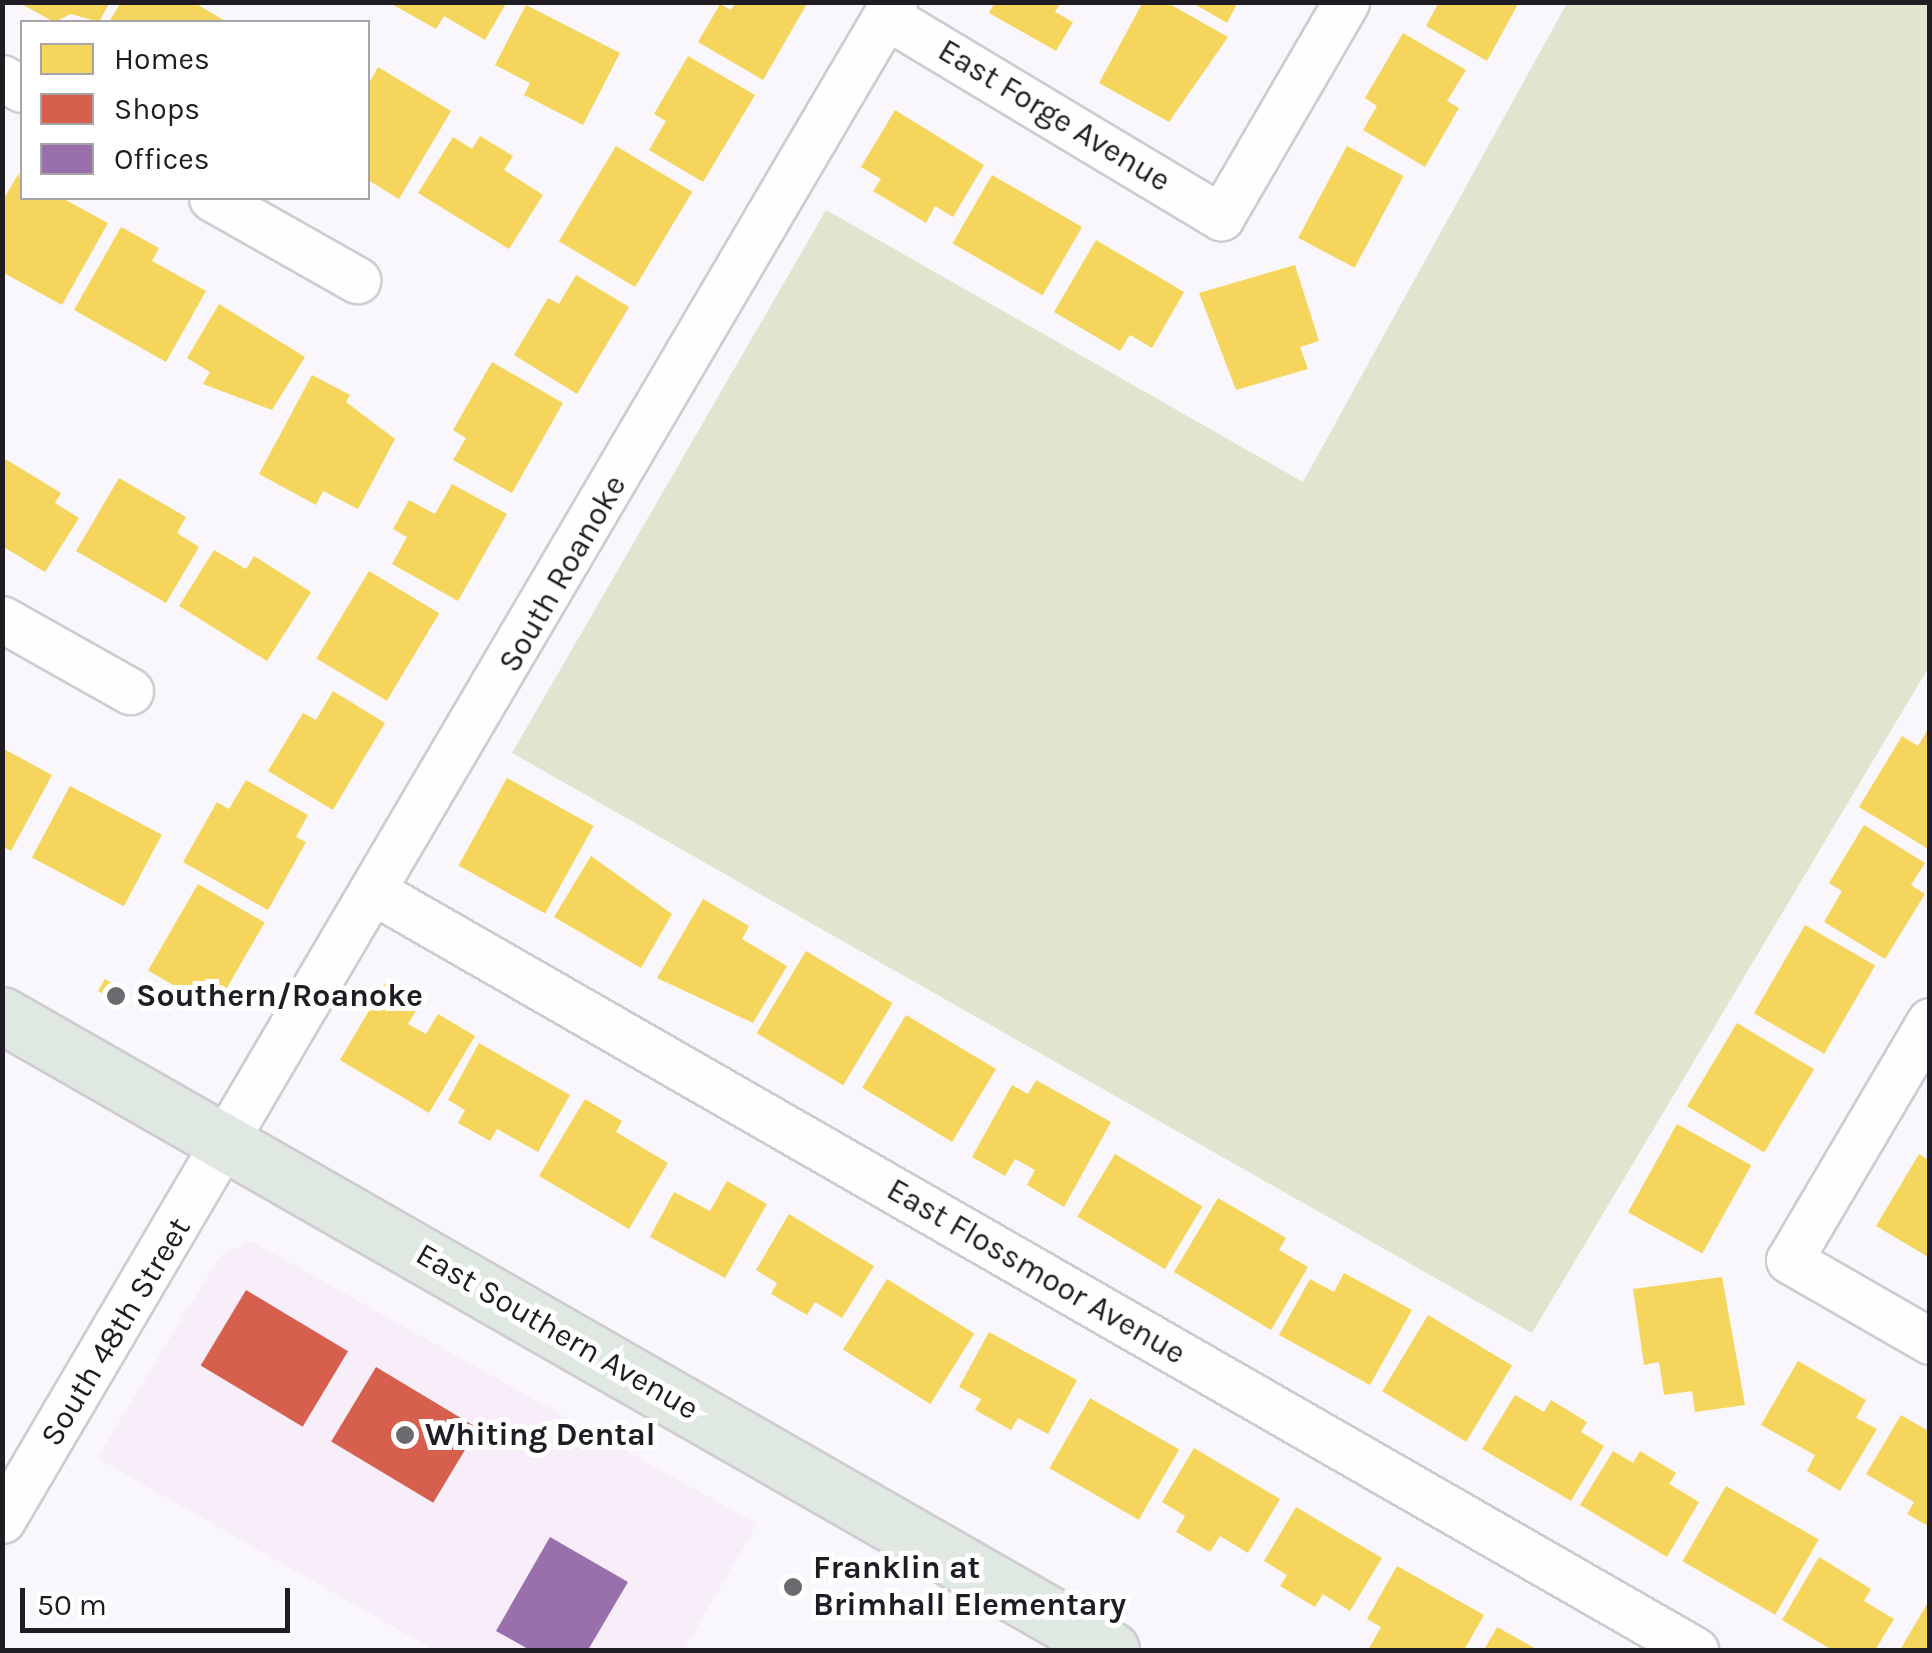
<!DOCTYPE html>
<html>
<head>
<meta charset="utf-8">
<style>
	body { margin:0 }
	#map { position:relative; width:1932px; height:1653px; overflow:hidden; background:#f9f7fb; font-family:Karla,sans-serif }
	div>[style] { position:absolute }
	.commercial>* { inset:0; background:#f8eef9 }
	.green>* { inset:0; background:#e2e4d0 }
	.homes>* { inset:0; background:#f6d55c; transform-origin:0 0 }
	.shops>* { inset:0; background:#d6604d; transform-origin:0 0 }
	.offices>* { inset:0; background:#9970ab }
	.roads { filter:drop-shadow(2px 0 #ceccd1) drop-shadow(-2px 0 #ceccd1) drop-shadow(0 2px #ceccd1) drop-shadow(0 -2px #ceccd1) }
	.minor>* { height:45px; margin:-22.5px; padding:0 22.5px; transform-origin:22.5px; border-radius:22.5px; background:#fefefe }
	.major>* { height:55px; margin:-27.5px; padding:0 27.5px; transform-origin:27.5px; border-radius:27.5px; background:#e0e8e2 }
	.dots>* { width:28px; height:28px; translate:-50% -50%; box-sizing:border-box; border:5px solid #fff; border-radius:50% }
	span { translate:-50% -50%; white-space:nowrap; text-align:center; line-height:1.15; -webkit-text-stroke:10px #fff; paint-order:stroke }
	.street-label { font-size:32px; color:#201c23 }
	.poi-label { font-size:32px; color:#201c23; font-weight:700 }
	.left { translate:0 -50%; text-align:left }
	.frame { position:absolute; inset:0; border:5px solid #201c23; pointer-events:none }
	.legend { position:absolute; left:20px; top:20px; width:350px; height:180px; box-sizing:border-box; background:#fff; border:2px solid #a6a4a7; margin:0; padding:12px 18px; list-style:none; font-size:30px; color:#201c23 }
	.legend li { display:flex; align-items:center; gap:20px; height:50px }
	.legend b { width:50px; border:2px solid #a6a4a7 }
	.scale { position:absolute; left:20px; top:1588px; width:270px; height:45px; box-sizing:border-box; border:5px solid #201c23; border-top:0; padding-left:12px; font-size:30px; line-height:35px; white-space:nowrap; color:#201c23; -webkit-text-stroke:8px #fff; paint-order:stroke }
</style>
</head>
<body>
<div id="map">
	<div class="commercial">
		<i style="clip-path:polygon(251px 1241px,757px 1524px,684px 1650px,434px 1650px,97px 1458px,220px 1256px)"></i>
	</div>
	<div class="green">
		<i style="clip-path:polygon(1567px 3px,1929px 3px,1930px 665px,1532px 1333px,512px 753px,826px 210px,1303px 482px)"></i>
	</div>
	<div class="homes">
		<i style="clip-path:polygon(18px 2px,110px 2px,99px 22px,71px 14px,54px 22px)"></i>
		<i style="clip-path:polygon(121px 2px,193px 2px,227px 22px,109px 22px)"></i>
		<i style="clip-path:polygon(388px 2px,507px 2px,485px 40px,444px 16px,436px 29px)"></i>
		<i style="clip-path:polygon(736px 2px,808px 2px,763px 80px,698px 42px,720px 4px,731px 10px)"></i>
		<i style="clip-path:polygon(995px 2px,1061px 2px,1055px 12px,1073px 22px,1056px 51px,989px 13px)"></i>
		<i style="clip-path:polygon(1143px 2px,1166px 2px,1228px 37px,1169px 122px,1099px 83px)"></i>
		<i style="clip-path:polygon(1191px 2px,1238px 2px,1227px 23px)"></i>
		<i style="clip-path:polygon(1439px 2px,1515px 2px,1518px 4px,1487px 61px,1426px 26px)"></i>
		<i style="clip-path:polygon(526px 5px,620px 53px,583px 125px,524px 95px,530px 83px,495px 65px)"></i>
		<i style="clip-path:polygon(1403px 33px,1466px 70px,1447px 101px,1459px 108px,1425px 167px,1363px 130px,1377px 106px,1365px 98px)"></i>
		<i style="clip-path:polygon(688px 56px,755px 95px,703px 182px,649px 150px,666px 121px,654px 114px)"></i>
		<i style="clip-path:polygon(378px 67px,451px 111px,399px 199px,368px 180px,368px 85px)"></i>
		<i style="clip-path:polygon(895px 110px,984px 165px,953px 217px,935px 206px,926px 223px,873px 191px,881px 179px,861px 167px)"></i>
		<i style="clip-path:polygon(480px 136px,513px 156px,504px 170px,543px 195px,509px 249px,418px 193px,453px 137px,472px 149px)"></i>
		<i style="left:616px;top:146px;width:89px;height:111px;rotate:31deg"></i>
		<i style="left:1347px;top:146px;width:64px;height:104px;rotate:28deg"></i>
		<i style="clip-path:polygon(19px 173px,22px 198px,62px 198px,108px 223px,62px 305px,2px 272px,2px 202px)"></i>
		<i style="left:992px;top:175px;width:104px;height:79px;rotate:30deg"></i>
		<i style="clip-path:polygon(121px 227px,159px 248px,152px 261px,206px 291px,166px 362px,74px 310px)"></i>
		<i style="clip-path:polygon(1096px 240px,1184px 292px,1152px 348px,1130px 335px,1120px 351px,1054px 312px)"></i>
		<i style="clip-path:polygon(1295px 265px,1319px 341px,1300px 347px,1308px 369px,1236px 390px,1199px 293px)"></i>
		<i style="clip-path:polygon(576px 275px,629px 307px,577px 394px,514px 355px,548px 298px,559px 304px)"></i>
		<i style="clip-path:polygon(219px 304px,305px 357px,272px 410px,203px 384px,210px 372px,187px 358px)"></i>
		<i style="clip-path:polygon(492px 362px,563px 403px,512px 493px,453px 460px,466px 438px,453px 430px)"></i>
		<i style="clip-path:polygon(312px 375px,350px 395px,346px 402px,395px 439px,358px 509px,323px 491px,316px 505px,259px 474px)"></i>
		<i style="clip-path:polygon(2px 457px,61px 493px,55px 503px,79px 518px,45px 572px,2px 546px)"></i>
		<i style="clip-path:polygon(119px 478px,186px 517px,177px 533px,199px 547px,166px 603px,76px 551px)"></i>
		<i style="clip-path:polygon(452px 484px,507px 514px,458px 601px,392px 564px,407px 537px,393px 529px,409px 500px,435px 514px)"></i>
		<i style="clip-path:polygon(214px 550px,246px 569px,254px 556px,311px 592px,267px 661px,179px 606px)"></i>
		<i style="left:369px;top:571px;width:82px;height:102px;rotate:31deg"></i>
		<i style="clip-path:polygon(333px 691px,385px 723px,333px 810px,268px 771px,303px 713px,316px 720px)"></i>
		<i style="clip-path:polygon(1930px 726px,1930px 850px,1859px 807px,1902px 736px,1918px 746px)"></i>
		<i style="clip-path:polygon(2px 748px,52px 775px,11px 851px,2px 846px)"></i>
		<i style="left:507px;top:778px;width:99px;height:100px;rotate:29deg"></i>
		<i style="clip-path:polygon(246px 780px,308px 815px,296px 837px,306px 842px,268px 910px,183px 862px,217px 802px,229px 809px)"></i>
		<i style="left:70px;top:786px;width:104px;height:81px;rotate:28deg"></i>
		<i style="clip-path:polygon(1864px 825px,1925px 863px,1911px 885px,1925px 894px,1885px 959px,1824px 922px,1842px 891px,1829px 883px)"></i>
		<i style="clip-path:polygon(591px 856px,672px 914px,641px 968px,554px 917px)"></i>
		<i style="left:198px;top:884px;width:77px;height:100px;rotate:30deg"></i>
		<i style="clip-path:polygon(703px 899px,749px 926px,742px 939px,787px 966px,753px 1023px,657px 978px)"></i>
		<i style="left:1805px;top:925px;width:81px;height:102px;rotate:30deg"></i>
		<i style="left:806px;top:951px;width:101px;height:96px;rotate:31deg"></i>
		<i style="left:105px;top:979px;width:30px;height:14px;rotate:30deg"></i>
		<i style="clip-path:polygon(385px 983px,420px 1004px,408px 1024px,426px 1034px,438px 1014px,475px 1036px,429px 1113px,340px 1060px)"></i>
		<i style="left:906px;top:1015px;width:105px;height:85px;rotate:31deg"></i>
		<i style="left:1737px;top:1023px;width:90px;height:97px;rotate:31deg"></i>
		<i style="clip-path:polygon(479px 1043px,570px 1095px,538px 1152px,497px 1129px,490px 1141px,458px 1123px,465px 1110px,448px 1100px)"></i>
		<i style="clip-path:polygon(1036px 1080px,1111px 1122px,1064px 1207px,1027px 1185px,1035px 1170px,1015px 1159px,1005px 1176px,972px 1157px,1012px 1085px,1028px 1094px)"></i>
		<i style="clip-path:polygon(585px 1099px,622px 1121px,616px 1132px,668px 1163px,629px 1229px,539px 1176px)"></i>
		<i style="left:1677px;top:1124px;width:85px;height:101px;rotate:29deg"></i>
		<i style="left:1115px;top:1154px;width:102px;height:73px;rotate:31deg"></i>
		<i style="clip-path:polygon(1919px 1154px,1930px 1161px,1930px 1258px,1876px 1226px)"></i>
		<i style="clip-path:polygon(727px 1181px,767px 1204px,725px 1278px,650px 1237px,674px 1192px,710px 1211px)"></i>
		<i style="clip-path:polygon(1218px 1198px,1286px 1238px,1279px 1250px,1308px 1267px,1271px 1330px,1174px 1272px)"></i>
		<i style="clip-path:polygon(789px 1214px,874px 1266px,842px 1318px,815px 1302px,807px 1315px,771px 1294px,777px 1283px,756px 1270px)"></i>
		<i style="clip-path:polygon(1344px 1273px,1412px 1310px,1370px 1385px,1279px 1335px,1310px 1279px,1334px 1292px)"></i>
		<i style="clip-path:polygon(1722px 1277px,1745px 1405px,1695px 1412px,1692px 1391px,1664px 1395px,1659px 1362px,1644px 1365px,1633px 1289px)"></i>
		<i style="left:887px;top:1279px;width:103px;height:83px;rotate:32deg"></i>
		<i style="left:1428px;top:1315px;width:98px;height:89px;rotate:31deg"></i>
		<i style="clip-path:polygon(989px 1332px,1077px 1380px,1048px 1434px,1018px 1418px,1011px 1430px,975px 1410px,981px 1399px,959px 1387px)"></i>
		<i style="clip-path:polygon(1798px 1361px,1866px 1400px,1856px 1418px,1877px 1429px,1840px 1491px,1807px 1471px,1815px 1455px,1761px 1425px)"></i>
		<i style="clip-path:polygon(1515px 1395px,1544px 1412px,1551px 1400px,1587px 1422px,1581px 1432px,1604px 1446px,1571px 1501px,1482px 1449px)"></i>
		<i style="left:1090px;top:1398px;width:103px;height:81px;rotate:30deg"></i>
		<i style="clip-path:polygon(1901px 1415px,1930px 1432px,1930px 1527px,1907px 1514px,1914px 1502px,1866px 1474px)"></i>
		<i style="clip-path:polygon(1194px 1448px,1280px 1499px,1248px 1553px,1220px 1536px,1210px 1552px,1176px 1532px,1185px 1516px,1162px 1502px)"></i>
		<i style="clip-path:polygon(1613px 1451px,1633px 1463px,1640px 1451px,1676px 1473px,1669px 1484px,1699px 1502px,1667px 1557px,1580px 1505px)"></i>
		<i style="left:1726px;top:1486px;width:107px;height:87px;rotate:30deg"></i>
		<i style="clip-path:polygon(1296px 1507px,1382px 1558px,1350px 1611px,1323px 1594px,1315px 1607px,1280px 1586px,1287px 1575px,1264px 1561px)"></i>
		<i style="clip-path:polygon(1819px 1557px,1871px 1589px,1864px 1601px,1894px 1619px,1875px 1650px,1832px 1650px,1782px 1620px)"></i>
		<i style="clip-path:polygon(1397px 1566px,1484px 1615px,1464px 1650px,1368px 1650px,1381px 1627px,1367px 1619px)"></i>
		<i style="clip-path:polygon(1927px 1604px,1930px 1650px,1900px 1650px)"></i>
		<i style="clip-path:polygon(1497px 1627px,1538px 1650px,1484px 1650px)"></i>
	</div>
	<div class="shops">
		<i style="left:246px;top:1290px;width:119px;height:88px;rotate:31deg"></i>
		<i style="left:376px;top:1367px;width:119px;height:87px;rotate:31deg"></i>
	</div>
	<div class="offices">
		<i style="clip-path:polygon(550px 1537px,628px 1582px,588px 1650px,530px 1650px,496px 1631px)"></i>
	</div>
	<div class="roads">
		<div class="minor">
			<i style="left:886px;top:16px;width:391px;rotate:31deg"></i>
			<i style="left:1221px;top:217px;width:249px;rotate:-59.8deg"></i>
			<i style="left:2px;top:78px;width:23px;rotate:29deg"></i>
			<i style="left:212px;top:198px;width:167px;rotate:29.5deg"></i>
			<i style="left:2px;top:619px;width:147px;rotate:29.4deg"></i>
			<i style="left:378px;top:894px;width:1519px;rotate:29.86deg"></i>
			<i style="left:1930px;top:1021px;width:277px;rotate:120.5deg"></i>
			<i style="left:1789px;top:1260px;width:163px;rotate:29.9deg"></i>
			<i style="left:2px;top:1520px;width:1761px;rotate:-59.56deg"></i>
		</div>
		<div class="major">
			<i style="left:2px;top:1015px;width:1278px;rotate:29.79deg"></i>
		</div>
	</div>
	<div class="dots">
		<i style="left:116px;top:996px;background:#6c696f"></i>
		<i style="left:405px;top:1435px;background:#6c696f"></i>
		<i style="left:793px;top:1587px;background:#6c696f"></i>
	</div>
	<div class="street-label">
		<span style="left:1054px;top:116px;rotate:31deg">East Forge Avenue</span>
		<span style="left:563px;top:574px;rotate:-60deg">South Roanoke</span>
		<span style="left:1036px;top:1272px;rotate:30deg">East Flossmoor Avenue</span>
		<span style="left:116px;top:1332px;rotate:-59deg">South 48th Street</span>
		<span style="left:557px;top:1332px;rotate:30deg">East Southern Avenue</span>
	</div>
	<div class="poi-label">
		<span class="left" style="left:136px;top:996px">Southern/Roanoke</span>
		<span class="left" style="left:425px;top:1435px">Whiting Dental</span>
		<span class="left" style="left:813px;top:1587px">Franklin at<br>Brimhall Elementary</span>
	</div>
	<div class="frame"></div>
	<ul class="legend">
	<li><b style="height:28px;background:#f6d55c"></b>Homes</li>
	<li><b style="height:28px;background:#d6604d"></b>Shops</li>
	<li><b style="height:28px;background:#9970ab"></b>Offices</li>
	</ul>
	<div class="scale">50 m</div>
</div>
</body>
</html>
